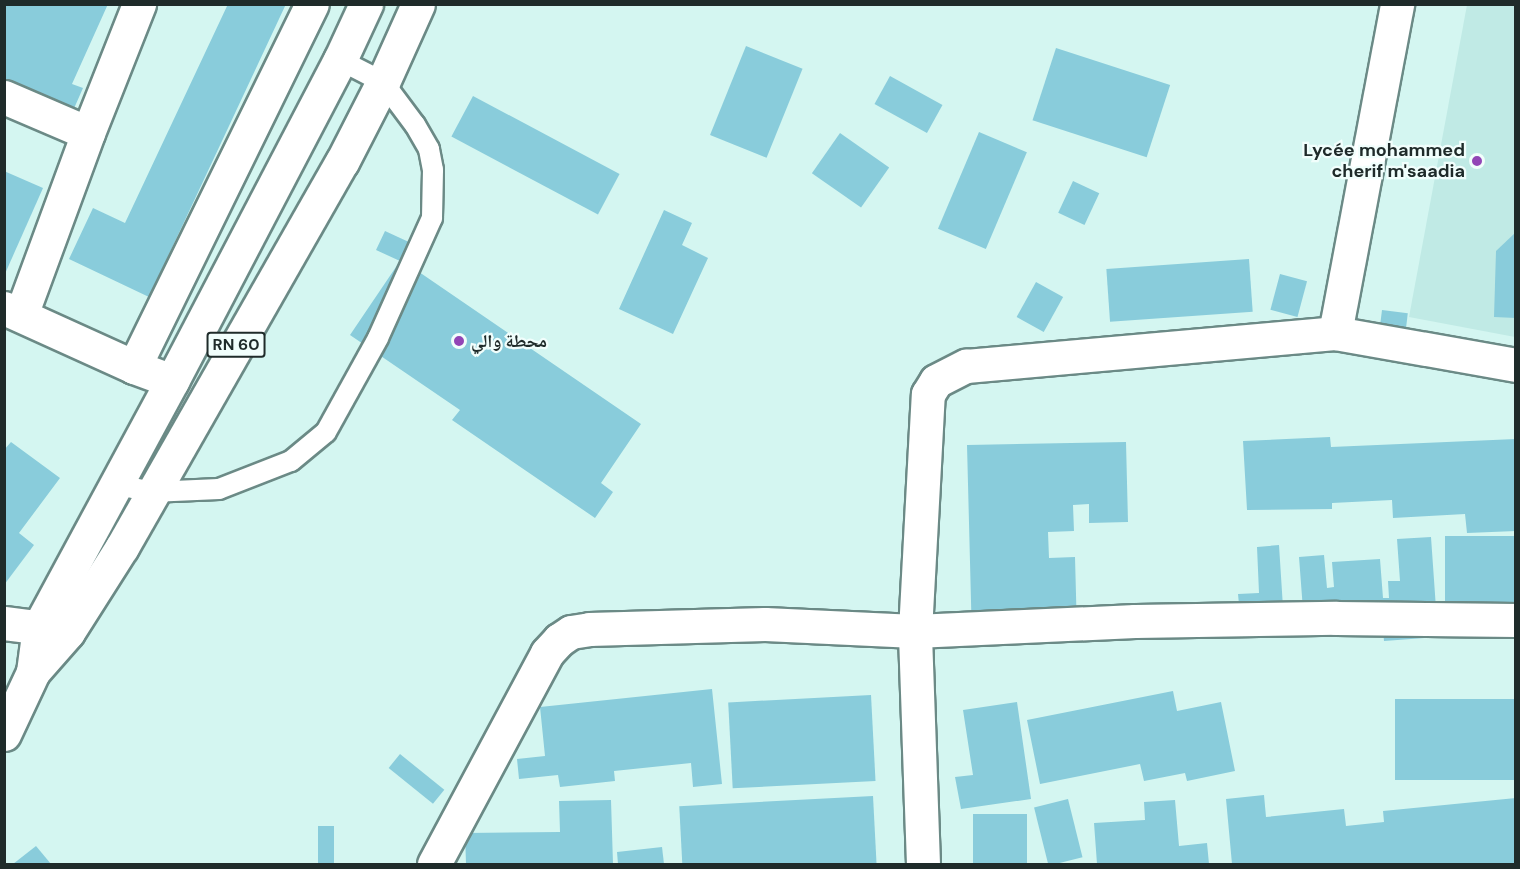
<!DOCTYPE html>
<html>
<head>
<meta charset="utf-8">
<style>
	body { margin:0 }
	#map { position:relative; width:1520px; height:869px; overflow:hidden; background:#d4f6f1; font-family:"DM Sans","Noto Naskh Arabic",sans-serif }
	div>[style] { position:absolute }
	.built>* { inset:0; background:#c0eae5 }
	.building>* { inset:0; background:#89ccdb; transform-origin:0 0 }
	.roads { filter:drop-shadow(2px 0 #6b8a86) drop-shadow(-2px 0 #6b8a86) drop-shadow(0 2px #6b8a86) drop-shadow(0 -2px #6b8a86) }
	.service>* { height:20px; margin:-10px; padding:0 10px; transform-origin:10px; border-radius:10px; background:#fff }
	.minor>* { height:33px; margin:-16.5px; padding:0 16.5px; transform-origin:16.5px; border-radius:16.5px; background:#fff }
	.primary>* { height:33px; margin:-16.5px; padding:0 16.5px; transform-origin:16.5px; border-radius:16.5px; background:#fff }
	.dots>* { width:16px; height:16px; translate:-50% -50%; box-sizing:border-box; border:3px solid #f1fefc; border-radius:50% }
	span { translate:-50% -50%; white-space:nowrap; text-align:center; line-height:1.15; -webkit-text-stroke:4.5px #f1fefc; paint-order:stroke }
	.shield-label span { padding:2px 4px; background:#f1fefc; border:2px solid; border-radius:4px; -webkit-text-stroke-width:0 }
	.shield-label { font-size:16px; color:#1f2b2a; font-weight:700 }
	.poi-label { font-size:18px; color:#1f2b2a; font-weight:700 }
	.right { translate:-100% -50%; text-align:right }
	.left { translate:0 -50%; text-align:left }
	.frame { position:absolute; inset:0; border:6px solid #1f2b2a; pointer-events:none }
</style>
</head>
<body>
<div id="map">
	<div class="built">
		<i style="clip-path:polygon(1467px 5px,1515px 5px,1515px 337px,1409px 317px)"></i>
	</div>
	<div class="building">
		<i style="clip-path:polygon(4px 4px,108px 4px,72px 84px,83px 88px,61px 138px,4px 113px)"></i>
		<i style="clip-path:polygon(228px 4px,286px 4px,149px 297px,69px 259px,93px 208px,125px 223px)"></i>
		<i style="left:746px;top:46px;width:61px;height:96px;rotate:22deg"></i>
		<i style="left:1056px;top:48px;width:120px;height:76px;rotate:18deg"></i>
		<i style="left:890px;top:76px;width:60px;height:32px;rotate:29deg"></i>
		<i style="left:473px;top:96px;width:166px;height:46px;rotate:28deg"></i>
		<i style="left:979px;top:132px;width:52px;height:105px;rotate:23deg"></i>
		<i style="left:840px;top:133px;width:60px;height:49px;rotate:35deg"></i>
		<i style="clip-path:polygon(4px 171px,43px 188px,4px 276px)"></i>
		<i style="left:1073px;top:181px;width:29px;height:35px;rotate:25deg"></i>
		<i style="clip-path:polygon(664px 210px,692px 223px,682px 245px,708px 258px,673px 334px,619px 309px)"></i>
		<i style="clip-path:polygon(385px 231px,411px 243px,403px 261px,641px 424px,601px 483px,613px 492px,595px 518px,452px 420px,460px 410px,350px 335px,400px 261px,376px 250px)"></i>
		<i style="clip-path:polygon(1516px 232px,1516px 318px,1494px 317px,1496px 251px)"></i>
		<i style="left:1249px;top:259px;width:53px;height:143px;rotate:86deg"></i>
		<i style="left:1280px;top:274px;width:28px;height:37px;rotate:15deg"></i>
		<i style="left:1036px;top:282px;width:31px;height:40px;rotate:29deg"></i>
		<i style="left:1382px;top:310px;width:26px;height:31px;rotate:7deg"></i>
		<i style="clip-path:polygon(1330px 437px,1331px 447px,1516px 439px,1516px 531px,1467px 533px,1465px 514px,1393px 518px,1392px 500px,1332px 503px,1332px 509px,1247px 510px,1243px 441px)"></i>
		<i style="clip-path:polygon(11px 442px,60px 478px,19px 533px,34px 545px,4px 585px,4px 450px)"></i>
		<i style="clip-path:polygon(1126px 442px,1128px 522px,1089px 523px,1089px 504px,1073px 505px,1074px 531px,1048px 532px,1049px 558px,1075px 557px,1077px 632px,972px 640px,967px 445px)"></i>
		<i style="left:1516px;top:536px;width:93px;height:71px;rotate:90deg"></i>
		<i style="clip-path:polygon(1431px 537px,1438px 637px,1384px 641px,1381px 609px,1303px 610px,1299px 557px,1324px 555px,1327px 588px,1334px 587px,1332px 562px,1380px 559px,1383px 598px,1389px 598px,1388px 581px,1400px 581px,1397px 539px)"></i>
		<i style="clip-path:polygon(1279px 545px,1284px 623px,1240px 615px,1238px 594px,1259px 593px,1257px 547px)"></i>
		<i style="clip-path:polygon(712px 689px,722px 784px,693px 787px,691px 763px,614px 771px,615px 781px,560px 787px,558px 775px,519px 779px,517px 759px,545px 756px,540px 707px)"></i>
		<i style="clip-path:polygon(1173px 691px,1177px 711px,1221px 702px,1235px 771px,1187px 781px,1185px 773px,1144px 781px,1140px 764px,1040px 784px,1027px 720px)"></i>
		<i style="left:871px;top:695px;width:86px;height:143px;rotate:87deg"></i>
		<i style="left:1516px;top:699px;width:81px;height:121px;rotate:90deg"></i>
		<i style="clip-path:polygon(1017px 702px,1031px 799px,961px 809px,955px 777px,973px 775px,963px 710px)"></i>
		<i style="left:400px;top:754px;width:57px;height:18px;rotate:39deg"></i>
		<i style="clip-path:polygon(1264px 795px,1266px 817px,1344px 809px,1346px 826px,1384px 822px,1383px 811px,1516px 798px,1516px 864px,1232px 864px,1226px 799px)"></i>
		<i style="left:873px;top:796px;width:68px;height:194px;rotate:87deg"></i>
		<i style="left:1068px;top:799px;width:60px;height:35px;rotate:76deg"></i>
		<i style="clip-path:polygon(611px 800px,613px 864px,466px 864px,465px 833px,560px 832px,559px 801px)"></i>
		<i style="clip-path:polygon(1175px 800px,1179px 846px,1207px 843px,1209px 864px,1097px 864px,1094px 823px,1145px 820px,1144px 802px)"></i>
		<i style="left:973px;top:814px;width:54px;height:50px"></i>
		<i style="left:318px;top:826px;width:16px;height:37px"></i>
		<i style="clip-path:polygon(36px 846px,51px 864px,13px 864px)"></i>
		<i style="clip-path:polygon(662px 847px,664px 864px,618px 864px,617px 852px)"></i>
	</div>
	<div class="roads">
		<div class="service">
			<i style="left:114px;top:484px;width:38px;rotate:12deg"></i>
			<i style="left:151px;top:492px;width:68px;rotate:-2.5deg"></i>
			<i style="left:219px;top:489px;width:77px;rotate:-21.3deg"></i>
			<i style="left:291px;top:461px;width:45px;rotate:-39.6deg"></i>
			<i style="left:326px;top:432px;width:107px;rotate:-61deg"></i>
			<i style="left:378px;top:338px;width:132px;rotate:-65.8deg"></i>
			<i style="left:432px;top:218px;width:48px;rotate:-88.8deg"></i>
			<i style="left:433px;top:170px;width:21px;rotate:-101deg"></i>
			<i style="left:429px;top:149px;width:28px;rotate:-120deg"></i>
			<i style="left:415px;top:125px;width:54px;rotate:-126.7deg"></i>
			<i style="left:383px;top:82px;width:48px;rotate:-152.9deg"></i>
		</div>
		<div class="minor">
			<i style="left:4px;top:97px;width:91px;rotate:23.2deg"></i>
			<i style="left:88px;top:133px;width:194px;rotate:110.2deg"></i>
			<i style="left:88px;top:133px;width:139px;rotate:-68.4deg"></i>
			<i style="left:4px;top:308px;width:143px;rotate:24.4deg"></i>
			<i style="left:134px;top:367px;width:40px;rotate:20.2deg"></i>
			<i style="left:1335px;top:333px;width:335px;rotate:-79.3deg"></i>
			<i style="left:134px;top:367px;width:404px;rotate:-63.9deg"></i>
			<i style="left:4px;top:623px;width:35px;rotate:7deg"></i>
			<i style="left:434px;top:864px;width:239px;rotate:-61.8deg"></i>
			<i style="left:547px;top:653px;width:18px;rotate:-47deg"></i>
			<i style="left:559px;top:640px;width:14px;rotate:-34deg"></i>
			<i style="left:571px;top:632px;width:18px;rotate:-9deg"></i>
			<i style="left:589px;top:629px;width:176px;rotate:-1.6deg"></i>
			<i style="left:765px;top:624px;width:150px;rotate:2.7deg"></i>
			<i style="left:915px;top:631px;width:220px;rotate:-2.6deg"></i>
			<i style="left:1135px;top:621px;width:201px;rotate:-0.9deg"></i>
			<i style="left:1336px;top:618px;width:180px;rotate:0.6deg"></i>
			<i style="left:923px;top:864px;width:233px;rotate:-92deg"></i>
			<i style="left:915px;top:631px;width:237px;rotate:-86.9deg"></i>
			<i style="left:928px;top:394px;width:15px;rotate:-58deg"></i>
			<i style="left:936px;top:381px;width:34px;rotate:-27deg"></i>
			<i style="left:966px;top:366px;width:370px;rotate:-5.1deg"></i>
			<i style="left:1335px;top:333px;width:184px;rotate:10deg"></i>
		</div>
		<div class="primary">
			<i style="left:33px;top:672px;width:53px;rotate:-48.8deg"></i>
			<i style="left:68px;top:632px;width:101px;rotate:-57.6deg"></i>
			<i style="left:122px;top:547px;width:443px;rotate:-60.3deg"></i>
			<i style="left:342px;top:162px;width:90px;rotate:-62.9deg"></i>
			<i style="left:383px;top:82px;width:85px;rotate:-65.8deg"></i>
			<i style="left:4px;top:734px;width:68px;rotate:-64.9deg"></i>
			<i style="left:33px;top:672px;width:45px;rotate:-82.4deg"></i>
			<i style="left:39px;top:627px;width:280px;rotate:-61.6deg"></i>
			<i style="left:172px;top:381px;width:362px;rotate:-62.4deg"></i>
			<i style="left:340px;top:60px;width:62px;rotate:-65.1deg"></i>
		</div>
	</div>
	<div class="dots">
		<i style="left:1477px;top:161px;background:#9245b6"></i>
		<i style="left:459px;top:341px;background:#9245b6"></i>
	</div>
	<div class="shield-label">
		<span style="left:236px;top:345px">RN 60</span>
	</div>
	<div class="poi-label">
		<span class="right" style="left:1465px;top:161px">Lycée mohammed<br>cherif m'saadia</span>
		<span class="left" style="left:471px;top:341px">محطة والي</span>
	</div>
	<div class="frame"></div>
</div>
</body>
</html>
